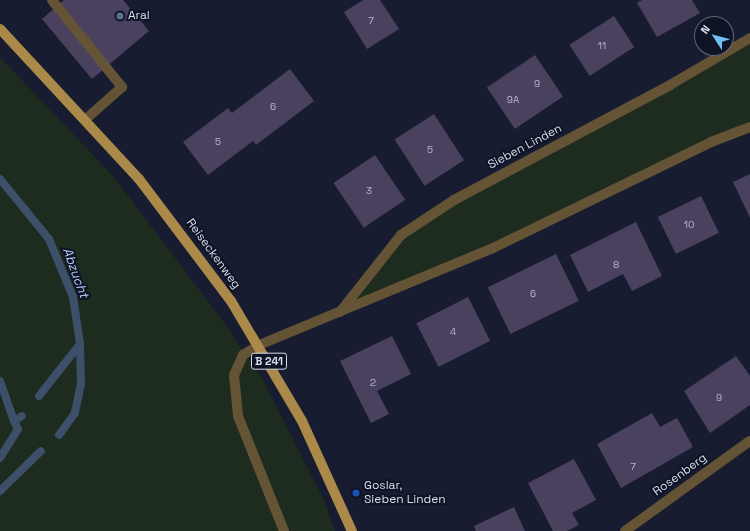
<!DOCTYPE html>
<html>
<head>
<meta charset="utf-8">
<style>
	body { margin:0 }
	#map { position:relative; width:750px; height:531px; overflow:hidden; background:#171c30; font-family:"Space Grotesk",sans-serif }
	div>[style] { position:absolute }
	.green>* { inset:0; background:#1d2c1e }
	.stream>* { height:8px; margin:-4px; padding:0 4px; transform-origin:4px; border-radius:4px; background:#3e4f6a }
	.building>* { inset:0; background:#4a415e; transform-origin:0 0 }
	.lane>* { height:10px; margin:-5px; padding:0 5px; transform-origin:5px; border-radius:5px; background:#645335 }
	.street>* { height:10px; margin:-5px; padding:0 5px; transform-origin:5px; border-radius:5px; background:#645335 }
	.primary>* { height:10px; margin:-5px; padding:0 5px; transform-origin:5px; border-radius:5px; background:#ab8948 }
	.dots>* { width:11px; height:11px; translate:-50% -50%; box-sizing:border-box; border:2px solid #0e1326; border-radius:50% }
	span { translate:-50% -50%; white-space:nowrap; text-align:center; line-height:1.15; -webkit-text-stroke:4px #0e1326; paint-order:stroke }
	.number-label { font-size:10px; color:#b5b7c8 }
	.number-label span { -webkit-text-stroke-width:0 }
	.shield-label span { padding:1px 3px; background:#0e1326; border:1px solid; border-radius:3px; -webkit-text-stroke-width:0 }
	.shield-label { font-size:11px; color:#d9deec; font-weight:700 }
	.poi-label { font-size:12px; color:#d9deec }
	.left { translate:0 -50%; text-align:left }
	.street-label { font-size:12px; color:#d9deec }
	.water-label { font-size:13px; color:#b3cdf6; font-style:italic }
	.north { position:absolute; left:694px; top:16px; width:40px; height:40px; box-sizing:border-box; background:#0e1326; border:1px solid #5f6475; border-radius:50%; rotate:306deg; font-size:11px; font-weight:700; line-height:16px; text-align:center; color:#d9deec }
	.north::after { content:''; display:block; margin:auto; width:14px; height:18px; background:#71c1f5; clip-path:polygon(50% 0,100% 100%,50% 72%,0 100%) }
</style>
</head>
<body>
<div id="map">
	<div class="green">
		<i style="clip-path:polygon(750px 38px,750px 127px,491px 249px,340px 313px,401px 235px)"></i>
		<i style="clip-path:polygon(0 57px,113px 176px,226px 325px,263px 380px,323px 498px,335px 531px,0 531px)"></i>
	</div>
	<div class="stream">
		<i style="left:0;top:179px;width:77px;rotate:50.8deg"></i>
		<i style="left:49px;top:239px;width:63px;rotate:67.5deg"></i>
		<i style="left:73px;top:297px;width:48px;rotate:81.5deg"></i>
		<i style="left:80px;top:344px;width:40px;rotate:88.6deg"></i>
		<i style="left:81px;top:384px;width:30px;rotate:102deg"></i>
		<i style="left:75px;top:413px;width:27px;rotate:126deg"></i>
		<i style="left:0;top:381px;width:42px;rotate:70.7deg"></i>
		<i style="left:39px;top:396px;width:66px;rotate:-51.7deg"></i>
		<i style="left:0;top:458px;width:34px;rotate:-58deg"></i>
		<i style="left:18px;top:429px;width:9px;rotate:-117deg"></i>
		<i style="left:14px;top:421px;width:9px;rotate:-32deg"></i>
		<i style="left:0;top:491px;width:57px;rotate:-44.3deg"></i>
	</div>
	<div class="building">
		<i style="clip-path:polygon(64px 0,123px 0,149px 31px,92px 79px,42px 19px)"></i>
		<i style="clip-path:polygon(363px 0,380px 0,399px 29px,367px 49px,344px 12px)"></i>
		<i style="clip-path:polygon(642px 0,692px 0,700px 13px,657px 37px,637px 3px)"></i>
		<i style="left:614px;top:16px;width:37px;height:53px;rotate:57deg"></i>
		<i style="left:535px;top:55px;width:50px;height:58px;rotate:56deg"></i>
		<i style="clip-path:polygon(290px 69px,314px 101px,256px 145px,253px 141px,208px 175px,183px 142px,228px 108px,232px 113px)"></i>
		<i style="left:434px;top:114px;width:55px;height:47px;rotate:57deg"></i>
		<i style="left:375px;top:155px;width:54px;height:50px;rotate:56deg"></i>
		<i style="clip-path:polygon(750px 174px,750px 218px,733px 182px)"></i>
		<i style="left:701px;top:196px;width:41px;height:48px;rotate:64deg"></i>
		<i style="clip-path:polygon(636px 222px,662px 276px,632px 291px,623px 274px,588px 292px,570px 255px)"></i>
		<i style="left:556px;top:254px;width:52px;height:76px;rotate:64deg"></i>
		<i style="left:468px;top:297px;width:49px;height:58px;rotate:63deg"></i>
		<i style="clip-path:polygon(392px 336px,411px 374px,377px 391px,389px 414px,371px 423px,340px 361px)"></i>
		<i style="clip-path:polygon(736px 356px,750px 376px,750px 405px,710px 433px,684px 391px)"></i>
		<i style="clip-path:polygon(652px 413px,660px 427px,677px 418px,693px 447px,621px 488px,597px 444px)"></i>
		<i style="clip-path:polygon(574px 459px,596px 500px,572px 513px,579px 525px,567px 531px,553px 531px,528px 483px)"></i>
		<i style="clip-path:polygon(514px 507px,525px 531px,476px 531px,474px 526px)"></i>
	</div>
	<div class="lane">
		<i style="left:52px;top:0;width:112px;rotate:51.2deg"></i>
		<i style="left:122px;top:87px;width:48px;rotate:138.4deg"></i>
		<i style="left:259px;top:345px;width:19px;rotate:148deg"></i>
		<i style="left:243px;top:355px;width:22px;rotate:114deg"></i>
		<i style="left:234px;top:375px;width:41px;rotate:84.4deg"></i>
		<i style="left:238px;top:416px;width:124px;rotate:68.2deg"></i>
	</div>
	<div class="street">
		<i style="left:340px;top:312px;width:98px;rotate:-51.6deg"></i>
		<i style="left:401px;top:235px;width:64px;rotate:-33.4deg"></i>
		<i style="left:454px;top:200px;width:245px;rotate:-28deg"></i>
		<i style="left:670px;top:85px;width:93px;rotate:-30.4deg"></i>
		<i style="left:259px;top:345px;width:251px;rotate:-22.5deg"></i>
		<i style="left:491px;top:249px;width:245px;rotate:-25.9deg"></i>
		<i style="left:711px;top:142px;width:42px;rotate:-21deg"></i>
		<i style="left:625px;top:531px;width:154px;rotate:-35.8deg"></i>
	</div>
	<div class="primary">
		<i style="left:0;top:29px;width:205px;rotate:47.2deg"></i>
		<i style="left:139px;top:179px;width:153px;rotate:53deg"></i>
		<i style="left:231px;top:301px;width:139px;rotate:59.4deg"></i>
		<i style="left:302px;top:421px;width:121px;rotate:65.6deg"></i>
	</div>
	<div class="dots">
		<i style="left:120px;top:16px;background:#5c6f8a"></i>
		<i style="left:356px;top:493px;background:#1a4fb4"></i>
	</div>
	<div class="number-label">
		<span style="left:371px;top:21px">7</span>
		<span style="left:602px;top:46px">11</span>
		<span style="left:537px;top:84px">9</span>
		<span style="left:513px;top:100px">9A</span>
		<span style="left:273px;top:107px">6</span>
		<span style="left:218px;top:142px">5</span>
		<span style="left:430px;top:150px">5</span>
		<span style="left:369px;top:191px">3</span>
		<span style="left:689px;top:225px">10</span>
		<span style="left:616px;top:265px">8</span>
		<span style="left:533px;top:294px">6</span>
		<span style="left:453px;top:332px">4</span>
		<span style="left:373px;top:383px">2</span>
		<span style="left:719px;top:398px">9</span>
		<span style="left:633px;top:467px">7</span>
	</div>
	<div class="shield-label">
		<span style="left:269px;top:361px">B 241</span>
	</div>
	<div class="poi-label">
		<span class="left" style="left:128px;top:16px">Aral</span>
		<span class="left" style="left:364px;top:493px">Goslar,<br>Sieben Linden</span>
	</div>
	<div class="street-label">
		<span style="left:525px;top:147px;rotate:-28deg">Sieben Linden</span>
		<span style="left:213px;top:254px;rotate:54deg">Reiseckenweg</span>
		<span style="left:680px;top:475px;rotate:-36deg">Rosenberg</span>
	</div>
	<div class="water-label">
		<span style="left:75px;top:273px;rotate:70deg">Abzucht</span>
	</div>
	<div class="north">N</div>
</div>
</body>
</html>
